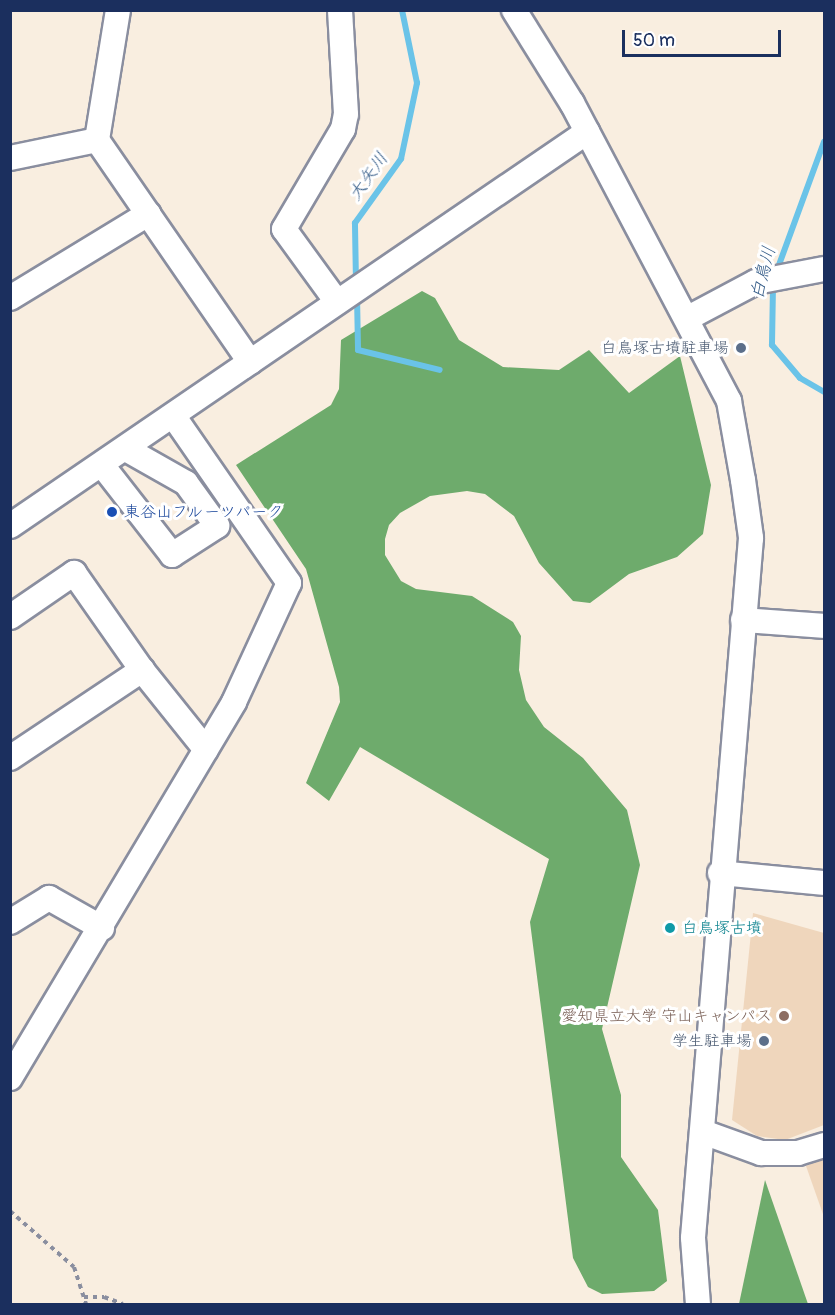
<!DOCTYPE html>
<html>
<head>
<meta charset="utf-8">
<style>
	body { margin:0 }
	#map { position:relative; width:835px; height:1315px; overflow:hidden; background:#f9eee0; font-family:Pangolin,"Klee One",sans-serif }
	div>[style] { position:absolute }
	.built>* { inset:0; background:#efd6bc }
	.forest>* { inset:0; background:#6eab6c }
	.stream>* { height:6px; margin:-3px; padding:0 3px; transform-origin:3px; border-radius:3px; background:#6ac3e8 }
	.path>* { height:4px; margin-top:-2px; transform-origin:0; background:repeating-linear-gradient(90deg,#8a8e9f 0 4.5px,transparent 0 9px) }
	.roads { filter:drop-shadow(2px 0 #8a8e9f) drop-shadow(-2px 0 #8a8e9f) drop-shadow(0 2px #8a8e9f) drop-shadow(0 -2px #8a8e9f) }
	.minor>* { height:24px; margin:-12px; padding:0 12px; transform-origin:12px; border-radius:12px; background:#fff }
	.dots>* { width:16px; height:16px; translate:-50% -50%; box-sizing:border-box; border:3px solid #fff; border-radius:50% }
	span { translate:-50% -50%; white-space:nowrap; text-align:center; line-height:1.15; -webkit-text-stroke:6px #fff; paint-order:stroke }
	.service-label { font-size:16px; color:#4e5e75 }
	.right { translate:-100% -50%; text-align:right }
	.transit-label { font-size:16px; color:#164399 }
	.left { translate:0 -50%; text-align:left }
	.culture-label { font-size:16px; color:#0d838f }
	.education-label { font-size:16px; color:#785e54 }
	.water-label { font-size:18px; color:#335b87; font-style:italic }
	.frame { position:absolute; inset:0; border:12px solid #1b2f5e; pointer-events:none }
	.scale { position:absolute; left:622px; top:30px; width:159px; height:27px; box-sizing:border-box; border:3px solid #1b2f5e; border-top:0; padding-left:8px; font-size:18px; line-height:21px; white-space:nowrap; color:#1b2f5e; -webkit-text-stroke:4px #fff; paint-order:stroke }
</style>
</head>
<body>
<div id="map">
	<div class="built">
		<i style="clip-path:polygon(753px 913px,824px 933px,824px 1125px,785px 1140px,757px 1136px,732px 1120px)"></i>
		<i style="clip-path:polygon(824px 1157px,824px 1217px,806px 1166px)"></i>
	</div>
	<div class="forest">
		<i style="clip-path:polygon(422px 291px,435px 298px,459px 340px,503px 367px,559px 370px,589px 350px,629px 393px,680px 356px,711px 485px,703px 534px,677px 557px,629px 574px,590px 603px,573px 601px,539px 563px,514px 516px,485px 494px,467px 491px,430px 496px,400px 513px,389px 525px,385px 539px,385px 555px,401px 581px,416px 589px,472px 596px,513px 622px,521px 636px,519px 670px,526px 700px,544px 727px,583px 758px,627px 810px,640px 865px,602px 1029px,621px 1095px,621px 1157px,658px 1210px,667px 1281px,654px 1291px,602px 1294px,588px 1287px,573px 1258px,530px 922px,549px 859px,360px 747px,329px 801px,306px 783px,340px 702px,339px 687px,306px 569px,236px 465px,331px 405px,339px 389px,341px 340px)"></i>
		<i style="clip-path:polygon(765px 1180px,808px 1304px,739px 1304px)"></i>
	</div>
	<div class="stream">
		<i style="left:776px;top:273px;width:140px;rotate:-69.9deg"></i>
		<i style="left:356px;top:283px;width:60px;rotate:-91deg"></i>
		<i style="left:355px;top:223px;width:79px;rotate:-54.3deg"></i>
		<i style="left:401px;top:159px;width:78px;rotate:-78.1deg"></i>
		<i style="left:417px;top:83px;width:75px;rotate:-101.6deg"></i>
		<i style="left:773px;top:286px;width:59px;rotate:91deg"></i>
		<i style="left:772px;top:345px;width:43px;rotate:49.7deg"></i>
		<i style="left:800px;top:378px;width:28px;rotate:30deg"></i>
		<i style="left:357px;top:296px;width:54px;rotate:88.9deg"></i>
		<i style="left:358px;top:350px;width:84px;rotate:13.7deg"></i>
	</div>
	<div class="path">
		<i style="left:10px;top:1211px;width:85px;rotate:41.2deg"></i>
		<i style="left:74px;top:1267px;width:39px;rotate:72deg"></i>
		<i style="left:84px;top:1297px;width:20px"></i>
		<i style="left:104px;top:1297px;width:20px;rotate:20deg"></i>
	</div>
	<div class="roads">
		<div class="minor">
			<i style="left:118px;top:10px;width:132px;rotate:99.2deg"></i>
			<i style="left:97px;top:140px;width:90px;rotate:55.4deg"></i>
			<i style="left:514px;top:10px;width:110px;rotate:58.1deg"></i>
			<i style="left:572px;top:103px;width:337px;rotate:62.2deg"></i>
			<i style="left:729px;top:401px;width:80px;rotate:80deg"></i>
			<i style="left:743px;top:480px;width:59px;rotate:82.1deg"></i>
			<i style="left:751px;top:538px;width:702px;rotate:94.74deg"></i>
			<i style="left:693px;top:1238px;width:66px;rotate:85.7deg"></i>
			<i style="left:10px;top:158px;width:89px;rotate:-11.7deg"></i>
			<i style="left:10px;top:298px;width:162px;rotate:-31.3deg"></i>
			<i style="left:148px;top:214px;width:180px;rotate:55.4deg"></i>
			<i style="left:337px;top:302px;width:90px;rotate:-126deg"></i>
			<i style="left:284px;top:229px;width:116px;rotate:-59.5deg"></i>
			<i style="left:343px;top:129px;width:15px;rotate:-79deg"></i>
			<i style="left:346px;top:114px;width:104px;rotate:-93.3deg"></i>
			<i style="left:688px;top:318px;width:77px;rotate:-27.9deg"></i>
			<i style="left:756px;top:282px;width:69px;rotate:-10.8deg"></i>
			<i style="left:102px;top:465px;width:114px;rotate:52.1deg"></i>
			<i style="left:172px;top:555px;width:54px;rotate:-32.8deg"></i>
			<i style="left:217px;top:526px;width:53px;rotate:-125.8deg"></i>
			<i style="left:186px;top:483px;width:69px;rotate:-150.5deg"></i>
			<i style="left:10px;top:526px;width:699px;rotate:-34.33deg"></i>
			<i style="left:10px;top:617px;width:78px;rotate:-34.5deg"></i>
			<i style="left:74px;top:573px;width:118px;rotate:55deg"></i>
			<i style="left:142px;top:670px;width:102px;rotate:51.3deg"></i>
			<i style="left:743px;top:620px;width:81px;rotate:4.2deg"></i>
			<i style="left:10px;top:758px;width:159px;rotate:-33.7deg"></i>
			<i style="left:720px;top:873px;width:104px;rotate:5.5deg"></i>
			<i style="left:10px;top:922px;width:46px;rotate:-31.6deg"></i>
			<i style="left:49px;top:898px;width:61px;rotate:29.5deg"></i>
			<i style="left:10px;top:1078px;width:438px;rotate:-59.2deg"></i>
			<i style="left:234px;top:702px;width:131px;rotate:-65.2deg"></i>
			<i style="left:289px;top:583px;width:202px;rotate:-124.7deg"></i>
			<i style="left:703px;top:1132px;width:62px;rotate:19.9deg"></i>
			<i style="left:761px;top:1153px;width:37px"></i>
			<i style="left:798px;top:1153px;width:27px;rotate:-17deg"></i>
		</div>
	</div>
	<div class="dots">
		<i style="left:741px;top:348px;background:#5c6f8a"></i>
		<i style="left:112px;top:512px;background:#1a4fb4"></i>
		<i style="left:670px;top:928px;background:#0f9aa8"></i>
		<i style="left:784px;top:1016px;background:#8d6e63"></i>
		<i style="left:764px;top:1041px;background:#5c6f8a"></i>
	</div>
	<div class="service-label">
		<span class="right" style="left:729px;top:348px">白鳥塚古墳駐車場</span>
		<span class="right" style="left:752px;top:1041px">学生駐車場</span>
	</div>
	<div class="transit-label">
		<span class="left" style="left:124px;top:512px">東谷山フルーツパーク</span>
	</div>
	<div class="culture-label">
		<span class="left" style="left:682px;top:928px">白鳥塚古墳</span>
	</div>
	<div class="education-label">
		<span class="right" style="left:772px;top:1016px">愛知県立大学 守山キャンパス</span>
	</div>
	<div class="water-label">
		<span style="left:369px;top:177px;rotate:-55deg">大矢川</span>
		<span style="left:764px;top:273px;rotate:-76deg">白鳥川</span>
	</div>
	<div class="frame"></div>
	<div class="scale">50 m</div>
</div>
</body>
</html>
